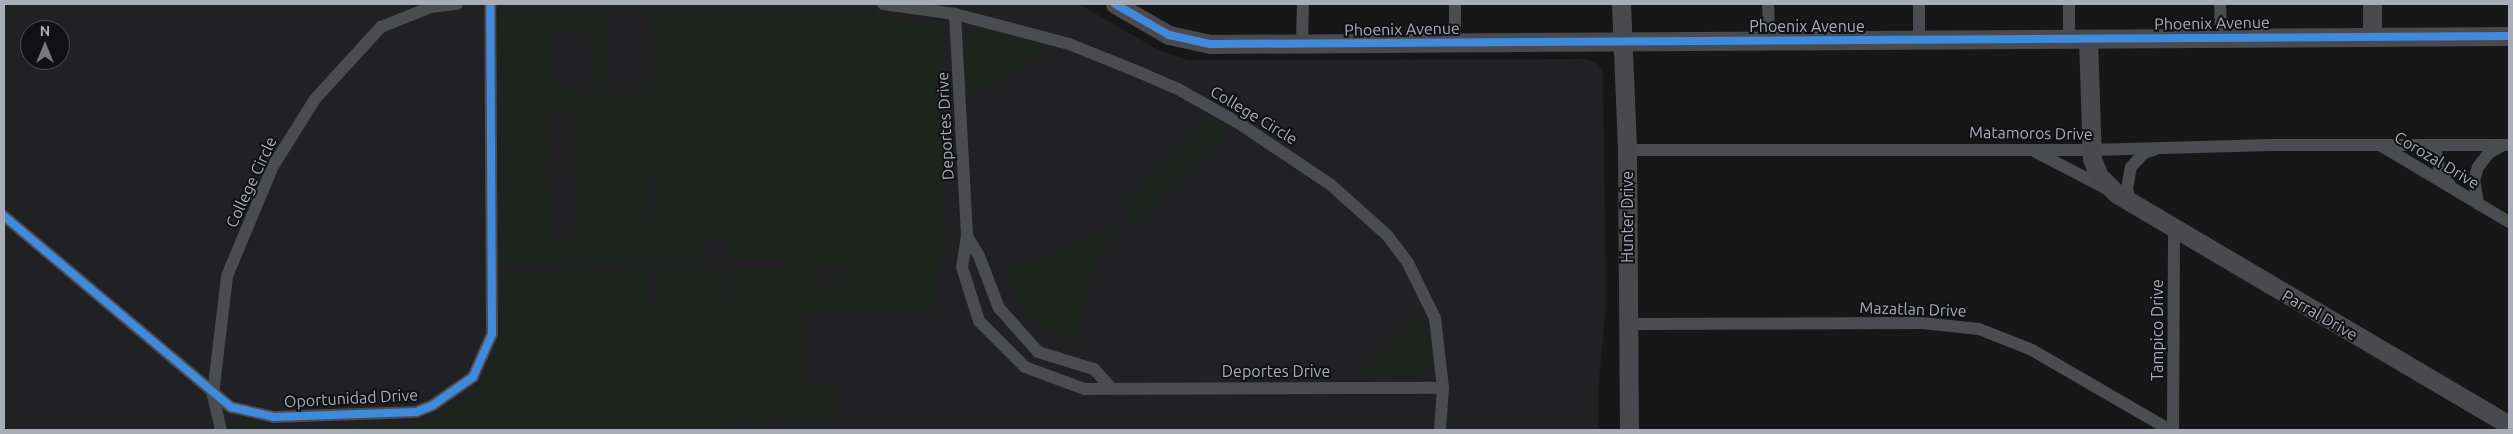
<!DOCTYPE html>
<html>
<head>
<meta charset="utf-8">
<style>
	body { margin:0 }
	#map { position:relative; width:2513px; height:434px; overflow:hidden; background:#171717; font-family:Ubuntu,sans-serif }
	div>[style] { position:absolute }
	.built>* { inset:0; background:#212123 }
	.green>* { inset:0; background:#1d241e }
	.street>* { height:12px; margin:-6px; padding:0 6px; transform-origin:6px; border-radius:6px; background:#4b4c50 }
	.secondary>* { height:19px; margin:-9.5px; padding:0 9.5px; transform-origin:9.5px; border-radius:9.5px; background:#4a4a4e }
	.cycleway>* { height:8px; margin:-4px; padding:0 4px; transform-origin:4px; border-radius:4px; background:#408adc }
	span { translate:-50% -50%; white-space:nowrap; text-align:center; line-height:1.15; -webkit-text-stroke:4px #111113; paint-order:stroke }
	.street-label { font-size:16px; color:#a8adb8 }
	.frame { position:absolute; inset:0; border:5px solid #a8adb8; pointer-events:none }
	.north { position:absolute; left:20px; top:20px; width:50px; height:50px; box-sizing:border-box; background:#111113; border:1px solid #4d4f55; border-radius:50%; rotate:0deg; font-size:14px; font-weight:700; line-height:20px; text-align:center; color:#a8adb8 }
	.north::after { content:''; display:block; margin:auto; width:18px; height:22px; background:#757880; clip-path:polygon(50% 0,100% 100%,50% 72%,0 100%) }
</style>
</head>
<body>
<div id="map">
	<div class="built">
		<i style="clip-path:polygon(evenodd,4px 4px,1079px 4px,1160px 51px,1189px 60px,1586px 59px,1597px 63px,1603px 71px,1606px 308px,1598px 389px,1598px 430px,4px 430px,4px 4px,30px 30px,60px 30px,60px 60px,30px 60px,30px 30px)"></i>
	</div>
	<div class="green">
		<i style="clip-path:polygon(evenodd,814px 7px,932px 23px,939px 27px,943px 35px,945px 257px,933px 267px,932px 310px,802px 311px,802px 384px,834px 384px,834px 419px,792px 422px,792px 415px,773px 415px,773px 422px,731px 420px,731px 430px,332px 430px,334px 425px,423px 422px,463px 400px,484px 377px,500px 344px,500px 272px,648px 270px,649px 310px,655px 310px,655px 270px,724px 269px,725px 309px,733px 308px,733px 267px,795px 266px,794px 259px,734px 260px,722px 237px,703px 237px,702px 259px,501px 262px,498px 26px,501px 15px,515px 10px,607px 9px,606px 86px,592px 86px,591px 32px,553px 32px,552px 82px,573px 92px,646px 92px,648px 239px,653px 238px,651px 8px,814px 7px,573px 111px,575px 239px,549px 239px,546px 112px,573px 111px,814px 7px,811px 266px,844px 266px,844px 285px,811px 285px,811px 266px)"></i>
		<i style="clip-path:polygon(986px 28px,1046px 49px,1001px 80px,969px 92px,964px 89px,963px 41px,975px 29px)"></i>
		<i style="clip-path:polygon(1214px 119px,1224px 125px,1224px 134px,1134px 227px,1124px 207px,1209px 120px)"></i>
		<i style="clip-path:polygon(1115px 225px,1118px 228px,1094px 267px,1086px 289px,1079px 342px,1055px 334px,1037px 323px,1016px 298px,1006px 268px,1058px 253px)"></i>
		<i style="clip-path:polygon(1421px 312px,1428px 336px,1431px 359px,1430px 367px,1424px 375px,1418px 378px,1368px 377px,1361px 372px)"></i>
		<i style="clip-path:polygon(246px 419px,261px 423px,266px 430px,231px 430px,230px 424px)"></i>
	</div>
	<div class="street">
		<i style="left:883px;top:4px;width:73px;rotate:7.9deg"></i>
		<i style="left:955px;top:14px;width:118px;rotate:14.7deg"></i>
		<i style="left:1069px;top:44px;width:78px;rotate:21.9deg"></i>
		<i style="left:1141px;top:73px;width:40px;rotate:23.4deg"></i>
		<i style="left:1178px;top:89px;width:71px;rotate:29.4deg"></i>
		<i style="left:1240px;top:124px;width:110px;rotate:33.8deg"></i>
		<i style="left:1331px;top:185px;width:75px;rotate:41.8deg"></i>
		<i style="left:1387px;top:235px;width:35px;rotate:53deg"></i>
		<i style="left:1408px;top:263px;width:61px;rotate:63.9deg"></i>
		<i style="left:1435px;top:318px;width:70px;rotate:83.5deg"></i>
		<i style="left:1443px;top:388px;width:42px;rotate:94.1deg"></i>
		<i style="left:1455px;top:4px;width:39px;rotate:90deg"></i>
		<i style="left:1768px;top:4px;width:36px;rotate:88deg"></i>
		<i style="left:1919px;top:4px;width:35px;rotate:90deg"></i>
		<i style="left:2069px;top:4px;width:34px;rotate:90deg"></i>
		<i style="left:2220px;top:4px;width:32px;rotate:88deg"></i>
		<i style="left:955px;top:14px;width:222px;rotate:86.9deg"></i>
		<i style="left:967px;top:236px;width:31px;rotate:99deg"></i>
		<i style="left:962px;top:267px;width:57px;rotate:72.5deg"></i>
		<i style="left:979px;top:321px;width:65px;rotate:45deg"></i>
		<i style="left:1025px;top:367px;width:63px;rotate:20.4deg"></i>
		<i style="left:1084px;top:389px;width:359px;rotate:-0.2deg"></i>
		<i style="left:1302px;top:44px;width:40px;rotate:-88.6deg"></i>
		<i style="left:2380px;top:145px;width:150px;rotate:30.8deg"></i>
		<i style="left:2435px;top:146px;width:25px;rotate:79deg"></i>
		<i style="left:2440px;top:171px;width:17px;rotate:54deg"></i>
		<i style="left:1627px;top:150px;width:464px"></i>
		<i style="left:2091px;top:150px;width:179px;rotate:-1.6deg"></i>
		<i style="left:2270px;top:145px;width:239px"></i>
		<i style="left:2034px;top:151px;width:80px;rotate:27.5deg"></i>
		<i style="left:2131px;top:204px;width:16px;rotate:-105deg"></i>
		<i style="left:2127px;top:189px;width:22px;rotate:-80deg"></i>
		<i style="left:2131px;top:167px;width:19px;rotate:-47deg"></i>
		<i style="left:2144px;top:153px;width:10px;rotate:-17deg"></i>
		<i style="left:2478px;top:204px;width:24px;rotate:-99deg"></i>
		<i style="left:2474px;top:180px;width:14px;rotate:-73deg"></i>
		<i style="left:2478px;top:167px;width:18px;rotate:-52deg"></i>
		<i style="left:2489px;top:153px;width:14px;rotate:-30deg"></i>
		<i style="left:4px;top:216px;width:297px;rotate:40.1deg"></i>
		<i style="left:231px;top:407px;width:44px;rotate:13.1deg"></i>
		<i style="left:274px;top:417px;width:142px;rotate:-2deg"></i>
		<i style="left:416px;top:412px;width:18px;rotate:-22deg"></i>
		<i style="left:433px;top:405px;width:49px;rotate:-35deg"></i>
		<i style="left:473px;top:377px;width:47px;rotate:-66.2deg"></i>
		<i style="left:492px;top:334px;width:330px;rotate:-90.3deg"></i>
		<i style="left:967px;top:236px;width:23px;rotate:59deg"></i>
		<i style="left:979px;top:256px;width:56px;rotate:69deg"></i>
		<i style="left:999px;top:308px;width:59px;rotate:48.4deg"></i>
		<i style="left:1038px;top:352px;width:59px;rotate:16.9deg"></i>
		<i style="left:1094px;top:369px;width:24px;rotate:48deg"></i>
		<i style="left:1628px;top:324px;width:294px;rotate:-0.2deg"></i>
		<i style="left:1922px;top:323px;width:57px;rotate:6deg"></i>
		<i style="left:1979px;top:329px;width:57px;rotate:21.6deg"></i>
		<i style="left:2032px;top:350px;width:160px;rotate:30.1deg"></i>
		<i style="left:221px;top:430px;width:37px;rotate:-103deg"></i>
		<i style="left:213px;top:394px;width:119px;rotate:-83.2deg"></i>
		<i style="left:227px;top:276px;width:119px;rotate:-67.3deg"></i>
		<i style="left:273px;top:166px;width:79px;rotate:-57.9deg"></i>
		<i style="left:315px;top:99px;width:98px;rotate:-47.5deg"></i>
		<i style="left:381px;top:27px;width:54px;rotate:-21.8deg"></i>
		<i style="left:431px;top:7px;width:26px;rotate:-7deg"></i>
		<i style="left:2173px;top:430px;width:200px;rotate:-89.7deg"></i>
	</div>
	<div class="secondary">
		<i style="left:1115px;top:4px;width:62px;rotate:29.9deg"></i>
		<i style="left:1169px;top:35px;width:42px;rotate:12.4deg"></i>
		<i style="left:1210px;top:44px;width:1299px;rotate:-0.35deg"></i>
		<i style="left:1621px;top:4px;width:146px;rotate:87.6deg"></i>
		<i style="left:1627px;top:150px;width:280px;rotate:89.6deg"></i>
		<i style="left:2372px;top:4px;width:32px;rotate:90deg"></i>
		<i style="left:2088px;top:39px;width:120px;rotate:88.1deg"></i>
		<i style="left:2092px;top:159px;width:18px;rotate:68deg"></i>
		<i style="left:2099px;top:176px;width:25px;rotate:45deg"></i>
		<i style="left:2117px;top:194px;width:455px;rotate:30.5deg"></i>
	</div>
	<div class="cycleway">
		<i style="left:1115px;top:4px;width:62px;rotate:29.9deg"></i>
		<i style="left:1169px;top:35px;width:42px;rotate:12.4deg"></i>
		<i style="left:1210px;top:44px;width:1299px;rotate:-0.35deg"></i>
		<i style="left:4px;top:216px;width:297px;rotate:40.1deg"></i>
		<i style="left:231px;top:407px;width:44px;rotate:13.1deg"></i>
		<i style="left:274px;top:417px;width:142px;rotate:-2deg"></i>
		<i style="left:416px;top:412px;width:18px;rotate:-22deg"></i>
		<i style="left:433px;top:405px;width:49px;rotate:-35deg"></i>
		<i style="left:473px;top:377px;width:47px;rotate:-66.2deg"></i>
		<i style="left:492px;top:334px;width:330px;rotate:-90.3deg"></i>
	</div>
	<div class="street-label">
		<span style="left:2212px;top:23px;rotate:-1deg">Phoenix Avenue</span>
		<span style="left:1807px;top:26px">Phoenix Avenue</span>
		<span style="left:1402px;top:29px;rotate:-1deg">Phoenix Avenue</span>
		<span style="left:1254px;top:115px;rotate:31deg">College Circle</span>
		<span style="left:945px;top:126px;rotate:-93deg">Deportes Drive</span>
		<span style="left:2031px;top:133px;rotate:1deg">Matamoros Drive</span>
		<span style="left:2437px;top:160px;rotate:31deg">Corozal Drive</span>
		<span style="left:251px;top:182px;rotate:-65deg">College Circle</span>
		<span style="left:1627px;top:217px;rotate:-90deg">Hunter Drive</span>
		<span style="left:1913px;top:309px;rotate:2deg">Mazatlan Drive</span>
		<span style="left:2320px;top:315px;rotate:30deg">Parral Drive</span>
		<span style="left:2157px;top:330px;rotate:-90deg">Tampico Drive</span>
		<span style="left:1276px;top:371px">Deportes Drive</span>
		<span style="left:351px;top:398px;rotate:-3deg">Oportunidad Drive</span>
	</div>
	<div class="frame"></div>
	<div class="north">N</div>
</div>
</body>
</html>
